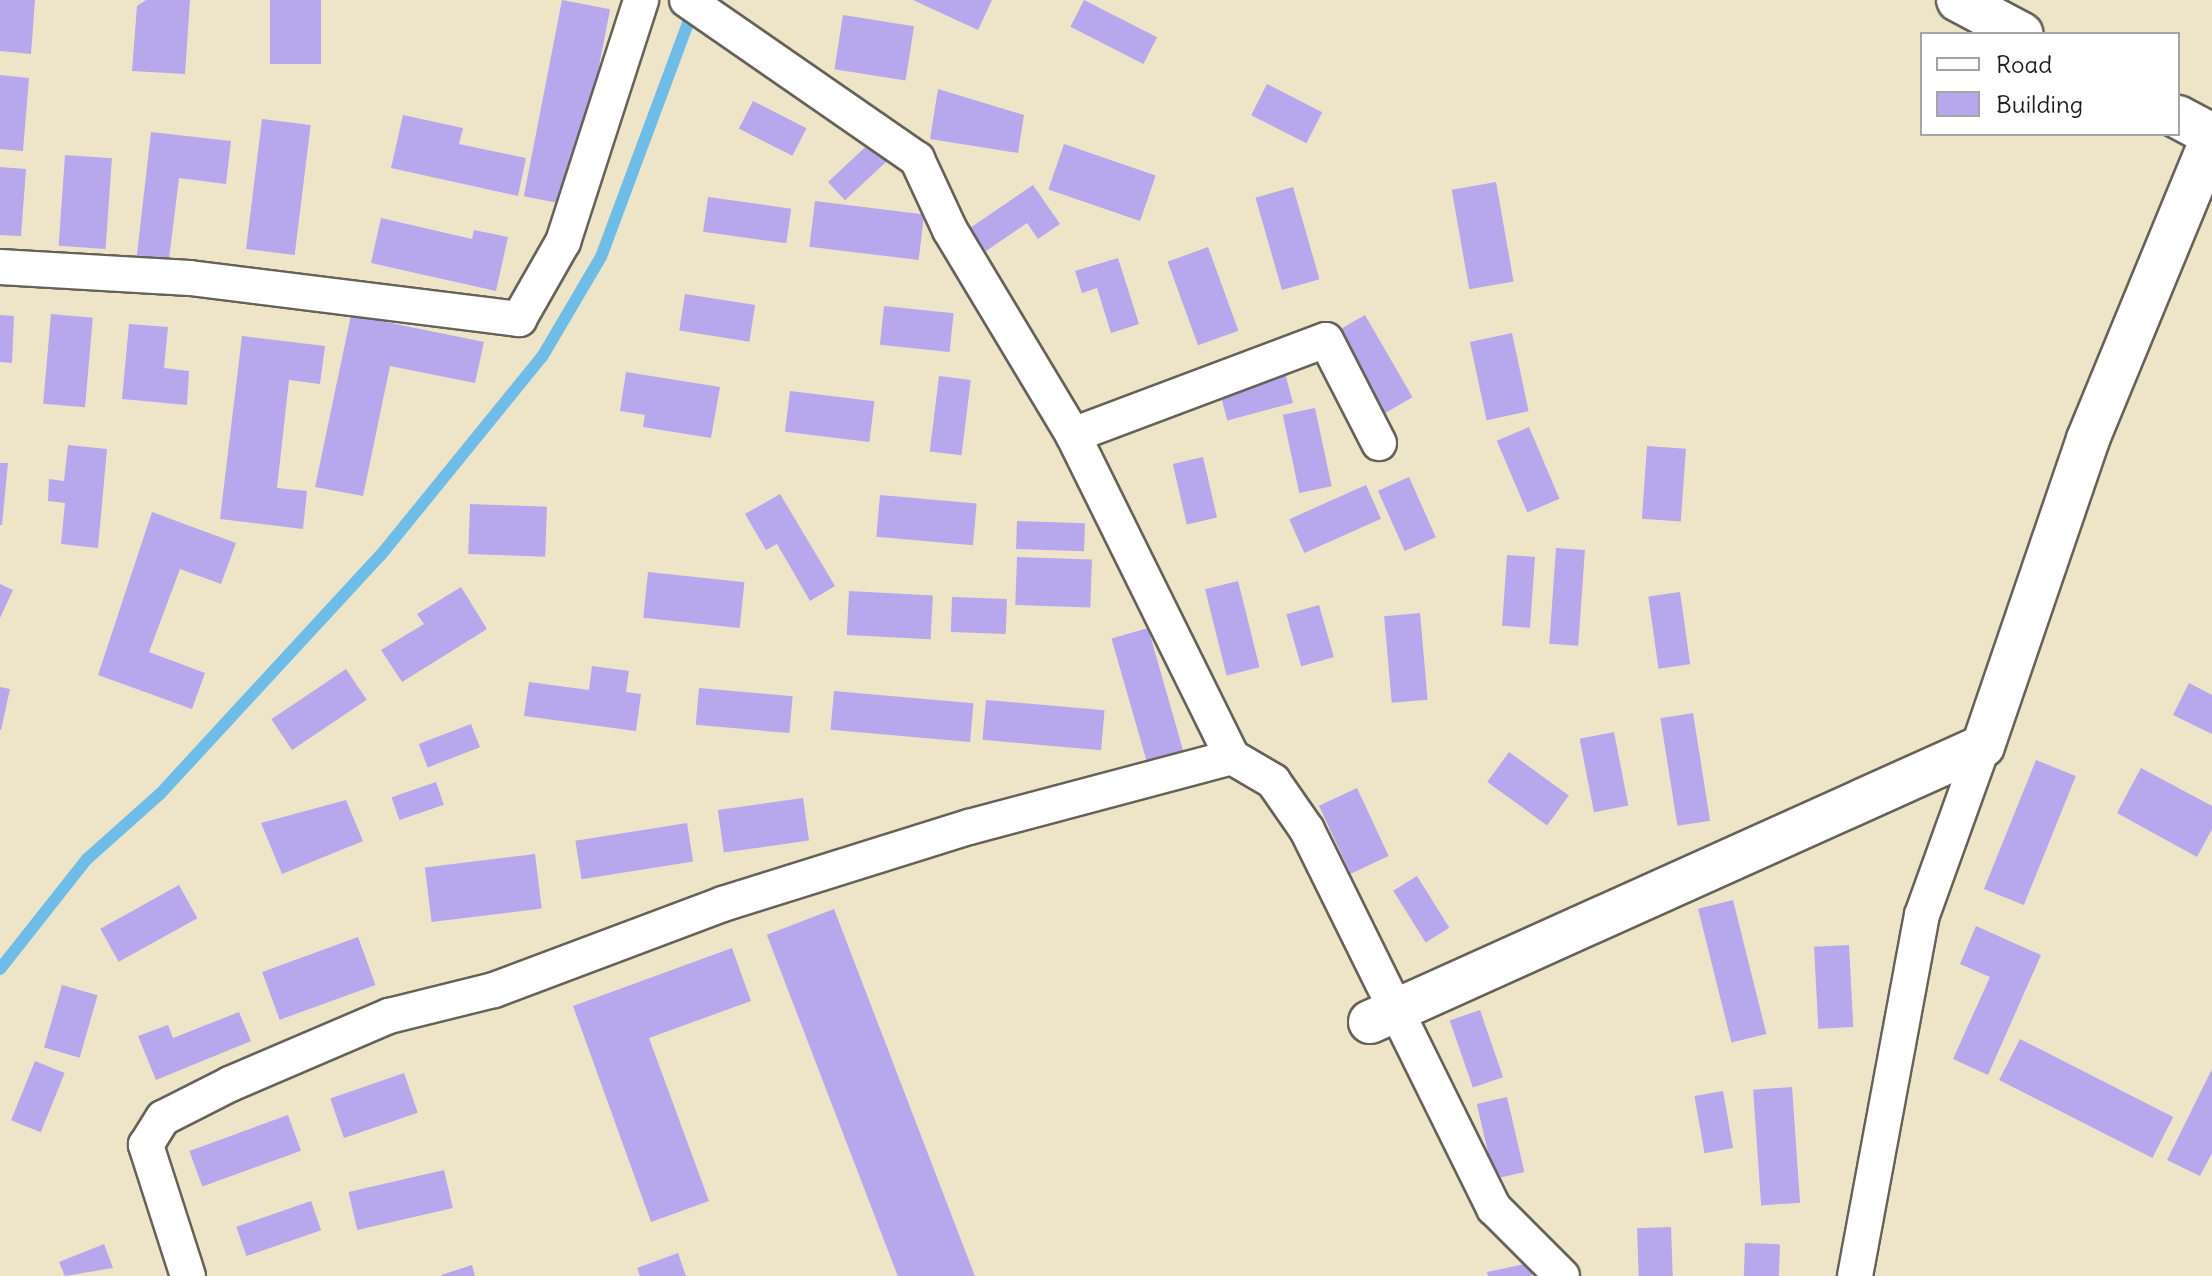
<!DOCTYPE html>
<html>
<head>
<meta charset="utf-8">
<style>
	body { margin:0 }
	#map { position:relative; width:2212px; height:1276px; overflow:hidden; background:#eee5c9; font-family:Delius,sans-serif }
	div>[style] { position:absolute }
	.stream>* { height:12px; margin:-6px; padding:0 6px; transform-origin:6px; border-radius:6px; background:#6dbde8 }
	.building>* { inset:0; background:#b7a7ed; transform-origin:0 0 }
	.roads { filter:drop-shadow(2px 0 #666259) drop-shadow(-2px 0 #666259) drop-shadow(0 2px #666259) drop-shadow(0 -2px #666259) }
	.minor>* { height:34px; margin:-17px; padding:0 17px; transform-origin:17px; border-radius:17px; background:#fff }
	.tertiary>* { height:42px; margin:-21px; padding:0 21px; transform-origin:21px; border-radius:21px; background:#fff }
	span { translate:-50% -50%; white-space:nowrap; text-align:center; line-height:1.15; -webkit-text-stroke:6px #fff; paint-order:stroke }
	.legend { position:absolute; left:1920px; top:32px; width:260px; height:104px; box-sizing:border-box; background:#fff; border:2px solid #a4a4a4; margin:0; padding:10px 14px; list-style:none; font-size:24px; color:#1c1c1c }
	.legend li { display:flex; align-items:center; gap:16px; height:40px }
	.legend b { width:40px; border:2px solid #a4a4a4 }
</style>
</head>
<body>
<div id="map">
	<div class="stream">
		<i style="left:0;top:969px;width:140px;rotate:-51.7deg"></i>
		<i style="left:87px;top:859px;width:98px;rotate:-41.7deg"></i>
		<i style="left:160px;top:794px;width:324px;rotate:-47.3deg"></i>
		<i style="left:380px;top:556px;width:257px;rotate:-50.9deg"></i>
		<i style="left:542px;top:357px;width:116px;rotate:-59.5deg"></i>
		<i style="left:601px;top:257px;width:267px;rotate:-69.6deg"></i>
	</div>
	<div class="building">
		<i style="clip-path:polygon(0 0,35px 0,31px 54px,0 51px)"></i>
		<i style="clip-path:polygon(146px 0,190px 0,185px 74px,132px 71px,137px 6px)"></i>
		<i style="left:270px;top:0;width:51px;height:64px"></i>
		<i style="left:562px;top:0;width:49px;height:200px;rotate:11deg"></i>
		<i style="clip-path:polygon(913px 0,992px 0,978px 30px)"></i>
		<i style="left:1084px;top:0;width:82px;height:30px;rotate:27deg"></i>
		<i style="left:843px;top:15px;width:72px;height:55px;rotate:9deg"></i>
		<i style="clip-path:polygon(0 75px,29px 78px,23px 151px,0 149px)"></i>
		<i style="left:1267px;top:84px;width:62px;height:35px;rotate:27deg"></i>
		<i style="clip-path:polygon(938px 89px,1024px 115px,1018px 153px,930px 139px)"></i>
		<i style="left:753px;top:101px;width:60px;height:31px;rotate:27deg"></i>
		<i style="clip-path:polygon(403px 115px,463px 128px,459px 144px,526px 158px,518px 196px,391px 168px)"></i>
		<i style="left:262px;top:119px;width:49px;height:131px;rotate:7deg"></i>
		<i style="clip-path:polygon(151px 132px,231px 141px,226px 184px,179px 178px,168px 267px,136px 263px)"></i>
		<i style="left:874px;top:139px;width:25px;height:63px;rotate:47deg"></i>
		<i style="left:1064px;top:144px;width:97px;height:48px;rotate:19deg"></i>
		<i style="left:65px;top:155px;width:47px;height:91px;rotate:4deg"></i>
		<i style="clip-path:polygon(0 167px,26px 169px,21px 236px,0 235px)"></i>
		<i style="left:1496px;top:182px;width:101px;height:45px;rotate:80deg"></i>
		<i style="clip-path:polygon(1033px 185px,1060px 224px,1038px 239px,1027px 223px,986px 251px,970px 228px)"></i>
		<i style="left:1293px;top:187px;width:96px;height:39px;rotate:74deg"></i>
		<i style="left:708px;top:197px;width:84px;height:35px;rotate:8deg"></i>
		<i style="left:815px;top:201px;width:110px;height:46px;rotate:7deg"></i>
		<i style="clip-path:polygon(381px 218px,472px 239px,474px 230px,508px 237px,496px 291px,371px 263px)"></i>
		<i style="left:1208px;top:247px;width:89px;height:43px;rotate:70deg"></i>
		<i style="clip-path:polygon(1118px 258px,1139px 324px,1111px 333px,1097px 288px,1082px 293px,1075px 271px)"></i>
		<i style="left:685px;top:294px;width:71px;height:37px;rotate:9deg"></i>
		<i style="left:884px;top:306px;width:70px;height:39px;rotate:6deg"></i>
		<i style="left:51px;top:314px;width:42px;height:90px;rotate:5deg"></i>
		<i style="clip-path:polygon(0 315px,14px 316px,12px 363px,0 362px)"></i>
		<i style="clip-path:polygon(351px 315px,484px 342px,475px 383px,390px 366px,363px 496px,315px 487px)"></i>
		<i style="left:1365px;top:315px;width:95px;height:37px;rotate:60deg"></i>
		<i style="clip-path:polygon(129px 324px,168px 327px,164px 368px,189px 371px,187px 405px,122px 399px)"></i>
		<i style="left:1512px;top:333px;width:80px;height:43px;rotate:78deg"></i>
		<i style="clip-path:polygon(242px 336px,325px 346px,320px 384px,289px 380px,277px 488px,307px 491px,303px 529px,220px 519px)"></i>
		<i style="clip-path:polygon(626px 372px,720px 387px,711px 438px,643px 427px,645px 415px,620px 411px)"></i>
		<i style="left:1285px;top:373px;width:31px;height:68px;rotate:75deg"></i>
		<i style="left:939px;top:376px;width:32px;height:76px;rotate:7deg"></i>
		<i style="left:790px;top:391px;width:85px;height:41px;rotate:7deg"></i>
		<i style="left:1315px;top:408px;width:80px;height:33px;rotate:78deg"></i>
		<i style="left:1529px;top:427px;width:78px;height:35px;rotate:67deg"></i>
		<i style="clip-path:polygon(68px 445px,107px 449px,98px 548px,61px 544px,65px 503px,48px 501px,49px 479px,64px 481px)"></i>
		<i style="left:1647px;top:446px;width:39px;height:73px;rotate:4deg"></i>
		<i style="left:1203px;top:457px;width:62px;height:31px;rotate:77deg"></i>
		<i style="clip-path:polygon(0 463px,8px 463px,2px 525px,0 525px)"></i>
		<i style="left:1409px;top:477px;width:66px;height:34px;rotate:66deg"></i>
		<i style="left:1366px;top:485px;width:37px;height:84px;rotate:66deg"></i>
		<i style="clip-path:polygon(780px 494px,835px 586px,810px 601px,777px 544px,766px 550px,745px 514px)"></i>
		<i style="left:880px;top:495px;width:97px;height:42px;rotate:5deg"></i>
		<i style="left:470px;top:504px;width:77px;height:50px;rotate:2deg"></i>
		<i style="clip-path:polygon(152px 512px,236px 543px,221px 584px,180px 569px,149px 652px,205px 673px,192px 709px,98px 675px)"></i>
		<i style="left:1017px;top:521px;width:68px;height:28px;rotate:2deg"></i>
		<i style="left:1556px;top:548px;width:29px;height:96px;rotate:4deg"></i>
		<i style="left:1507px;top:555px;width:28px;height:71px;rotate:4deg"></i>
		<i style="left:1017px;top:557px;width:75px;height:48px;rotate:2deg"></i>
		<i style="left:648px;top:572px;width:97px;height:46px;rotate:6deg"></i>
		<i style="left:1238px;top:581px;width:89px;height:34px;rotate:76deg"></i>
		<i style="clip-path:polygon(0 584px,13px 590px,0 618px)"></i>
		<i style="clip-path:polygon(461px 587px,487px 629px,402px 682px,381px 650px,424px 624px,417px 614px)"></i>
		<i style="left:849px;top:591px;width:84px;height:44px;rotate:3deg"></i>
		<i style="left:1680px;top:592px;width:73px;height:32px;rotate:82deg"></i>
		<i style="left:952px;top:597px;width:55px;height:35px;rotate:2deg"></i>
		<i style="left:1319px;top:605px;width:54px;height:34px;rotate:74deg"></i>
		<i style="left:1420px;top:613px;width:87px;height:36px;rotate:85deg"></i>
		<i style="left:1148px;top:628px;width:131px;height:38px;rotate:74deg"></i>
		<i style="clip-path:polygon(592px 666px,629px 671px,626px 692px,641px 694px,636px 731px,524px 716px,529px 682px,589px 690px)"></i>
		<i style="left:346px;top:669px;width:37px;height:90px;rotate:56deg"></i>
		<i style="clip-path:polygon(2189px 683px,2212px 695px,2212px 734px,2173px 715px)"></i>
		<i style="clip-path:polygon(0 687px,10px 689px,1px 730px,0 730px)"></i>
		<i style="left:699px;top:688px;width:94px;height:37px;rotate:5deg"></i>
		<i style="left:834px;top:691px;width:140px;height:39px;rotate:5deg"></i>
		<i style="left:986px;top:700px;width:119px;height:40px;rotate:5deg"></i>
		<i style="left:1693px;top:713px;width:109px;height:33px;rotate:81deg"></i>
		<i style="left:471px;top:724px;width:25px;height:56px;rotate:69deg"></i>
		<i style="left:1614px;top:732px;width:75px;height:35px;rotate:79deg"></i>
		<i style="left:1509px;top:752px;width:74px;height:37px;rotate:36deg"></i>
		<i style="left:2036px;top:760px;width:43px;height:139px;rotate:22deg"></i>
		<i style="clip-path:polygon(2141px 768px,2212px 806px,2212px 829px,2197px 857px,2117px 813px)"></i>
		<i style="left:436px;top:782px;width:24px;height:47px;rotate:71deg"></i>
		<i style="left:1357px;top:788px;width:75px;height:42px;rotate:65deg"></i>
		<i style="left:803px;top:798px;width:43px;height:86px;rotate:82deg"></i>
		<i style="clip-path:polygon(346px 800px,363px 841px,282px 874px,261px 823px)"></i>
		<i style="left:687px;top:823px;width:39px;height:113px;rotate:81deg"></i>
		<i style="left:535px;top:854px;width:55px;height:111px;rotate:83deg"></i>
		<i style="left:1417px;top:876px;width:61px;height:28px;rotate:58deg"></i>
		<i style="left:179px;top:885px;width:38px;height:90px;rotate:61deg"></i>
		<i style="left:1733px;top:900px;width:138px;height:36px;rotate:76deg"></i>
		<i style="left:834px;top:909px;width:394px;height:72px;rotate:69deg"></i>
		<i style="clip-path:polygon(1976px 926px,2041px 955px,1988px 1075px,1953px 1059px,1990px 977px,1960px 964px)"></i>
		<i style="left:358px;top:937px;width:51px;height:102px;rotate:70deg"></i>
		<i style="left:1849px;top:945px;width:82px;height:35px;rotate:87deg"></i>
		<i style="clip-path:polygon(732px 948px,751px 1001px,649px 1038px,709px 1201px,651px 1222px,573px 1006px)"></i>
		<i style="left:62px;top:985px;width:37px;height:65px;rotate:16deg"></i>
		<i style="left:1480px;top:1010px;width:71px;height:32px;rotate:71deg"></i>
		<i style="clip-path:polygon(239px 1012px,251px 1041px,156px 1080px,138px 1036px,168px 1025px,173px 1038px)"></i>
		<i style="left:2020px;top:1039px;width:172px;height:46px;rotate:27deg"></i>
		<i style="left:35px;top:1061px;width:32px;height:64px;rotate:22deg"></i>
		<i style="clip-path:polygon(2212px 1069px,2212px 1153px,2200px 1176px,2167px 1160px)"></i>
		<i style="left:404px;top:1073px;width:42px;height:78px;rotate:71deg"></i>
		<i style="left:1792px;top:1087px;width:116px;height:39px;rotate:86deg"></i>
		<i style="left:1723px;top:1091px;width:58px;height:29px;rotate:80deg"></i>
		<i style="left:1507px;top:1097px;width:77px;height:31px;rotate:77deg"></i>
		<i style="left:288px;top:1115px;width:38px;height:105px;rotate:70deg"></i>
		<i style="left:444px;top:1170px;width:39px;height:98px;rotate:77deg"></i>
		<i style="left:311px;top:1201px;width:31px;height:79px;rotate:71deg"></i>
		<i style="left:1671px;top:1227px;width:49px;height:34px;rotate:88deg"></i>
		<i style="left:1745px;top:1243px;width:35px;height:33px;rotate:2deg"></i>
		<i style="clip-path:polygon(104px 1244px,113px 1268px,65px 1276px,59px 1262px)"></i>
		<i style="clip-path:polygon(678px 1253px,686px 1276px,640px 1276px,637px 1268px)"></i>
		<i style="clip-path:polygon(1529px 1263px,1532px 1276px,1488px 1276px,1487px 1272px)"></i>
		<i style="clip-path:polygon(472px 1265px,475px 1276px,441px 1276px,441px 1275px)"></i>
	</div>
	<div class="roads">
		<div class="minor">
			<i style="left:687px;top:0;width:280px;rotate:34.7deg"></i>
			<i style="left:917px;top:159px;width:78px;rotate:65.1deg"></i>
			<i style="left:950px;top:230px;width:239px;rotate:59deg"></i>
			<i style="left:1073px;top:435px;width:359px;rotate:63.7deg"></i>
			<i style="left:0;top:267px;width:190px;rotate:3.3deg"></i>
			<i style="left:190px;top:278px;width:332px;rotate:7.1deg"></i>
			<i style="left:519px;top:319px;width:89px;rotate:-60.3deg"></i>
			<i style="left:563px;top:242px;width:254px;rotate:-72.1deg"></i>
			<i style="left:1073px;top:435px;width:270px;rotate:-20.6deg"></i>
			<i style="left:1326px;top:340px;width:116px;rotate:62.8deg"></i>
			<i style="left:188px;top:1276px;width:138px;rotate:-107.8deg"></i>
			<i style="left:146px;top:1145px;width:32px;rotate:-58deg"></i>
			<i style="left:163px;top:1118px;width:75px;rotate:-26.9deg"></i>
			<i style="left:230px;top:1084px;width:173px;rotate:-23.2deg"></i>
			<i style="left:389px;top:1016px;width:108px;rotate:-13.9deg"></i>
			<i style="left:494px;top:990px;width:245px;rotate:-20.6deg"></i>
			<i style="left:723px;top:904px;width:258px;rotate:-17.4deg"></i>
			<i style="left:969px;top:827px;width:272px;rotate:-14.9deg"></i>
			<i style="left:1232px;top:757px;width:48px;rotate:30.3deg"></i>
			<i style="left:1273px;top:781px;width:60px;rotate:55.2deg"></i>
			<i style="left:1307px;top:830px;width:422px;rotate:63.7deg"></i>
			<i style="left:1494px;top:1208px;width:96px;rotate:45deg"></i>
			<i style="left:1855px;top:1276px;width:367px;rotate:-79.5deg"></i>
			<i style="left:1922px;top:915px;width:180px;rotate:-70.2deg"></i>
		</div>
		<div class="tertiary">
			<i style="left:1958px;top:0;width:72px;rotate:28deg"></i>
			<i style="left:2178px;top:117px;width:38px;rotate:28deg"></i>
			<i style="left:1370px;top:1022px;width:672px;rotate:-24.24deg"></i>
			<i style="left:1983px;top:746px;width:324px;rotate:-71.1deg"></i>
			<i style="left:2088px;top:439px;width:326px;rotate:-67.6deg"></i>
		</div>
	</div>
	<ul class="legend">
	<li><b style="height:10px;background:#fff"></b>Road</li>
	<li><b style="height:22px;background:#b7a7ed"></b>Building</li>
	</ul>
</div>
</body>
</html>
